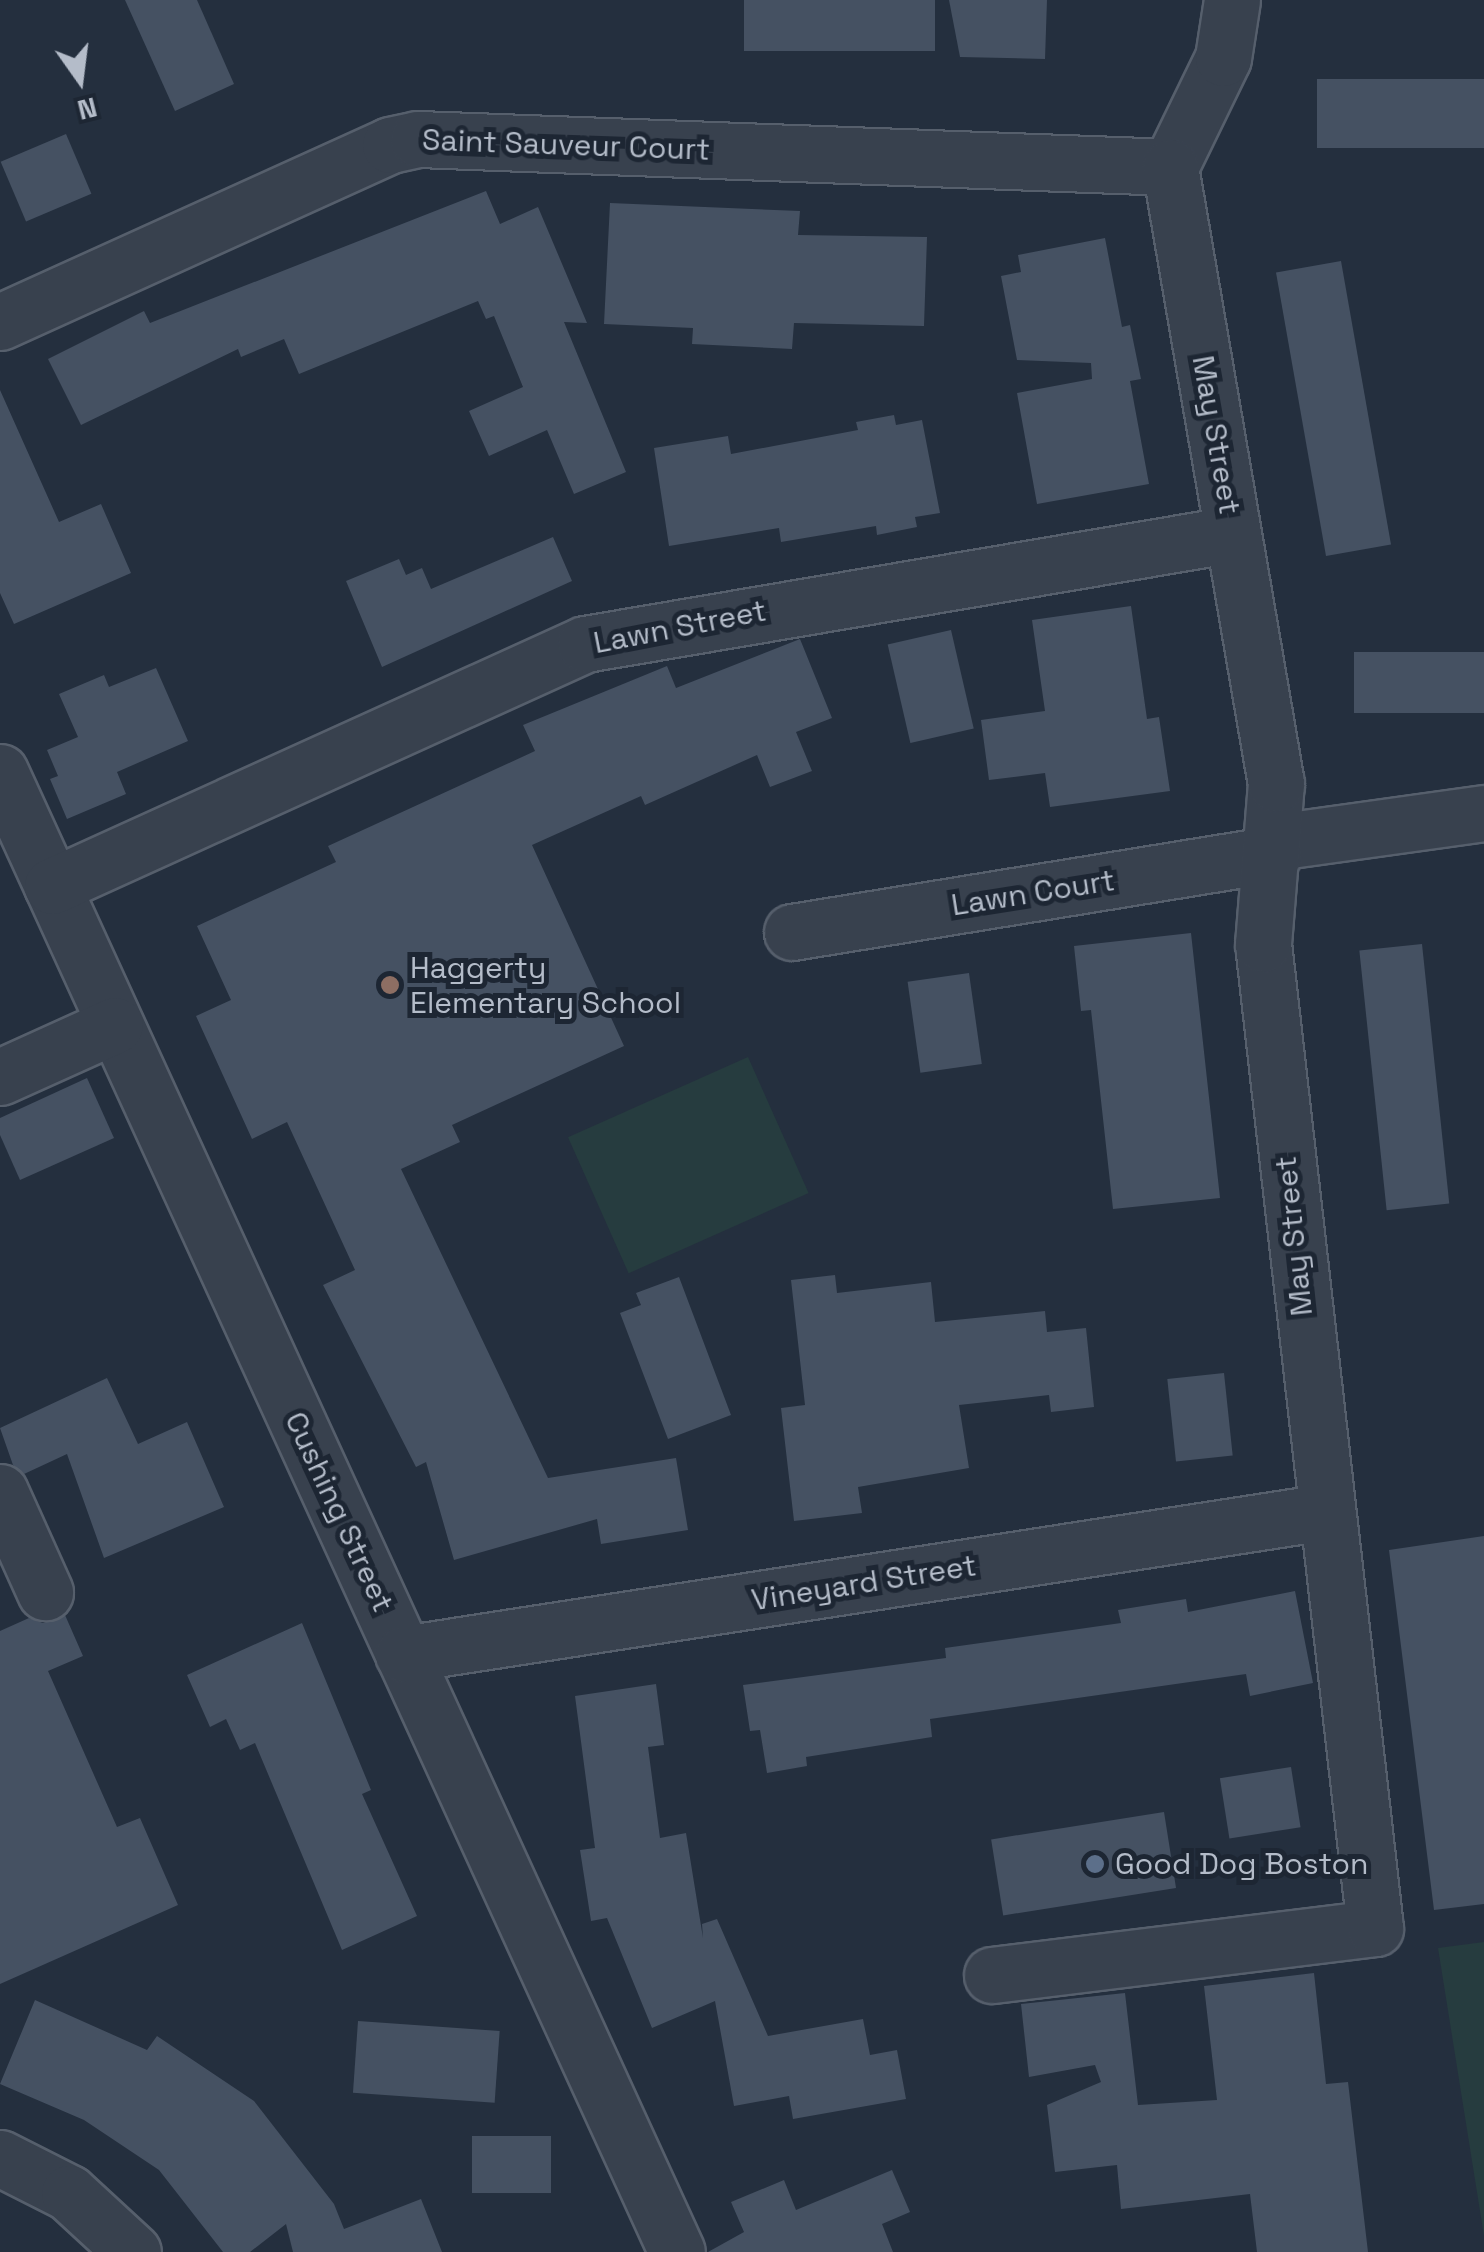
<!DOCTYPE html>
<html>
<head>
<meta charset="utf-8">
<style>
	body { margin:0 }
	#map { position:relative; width:1484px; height:2252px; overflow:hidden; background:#242f3e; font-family:"Space Grotesk",sans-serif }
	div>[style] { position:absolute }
	.green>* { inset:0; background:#263c3f; transform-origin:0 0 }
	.building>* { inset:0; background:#455162; transform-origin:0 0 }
	.roads { filter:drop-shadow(2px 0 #565f6c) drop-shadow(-2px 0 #565f6c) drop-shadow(0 2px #565f6c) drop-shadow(0 -2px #565f6c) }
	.minor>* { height:55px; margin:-27.5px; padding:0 27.5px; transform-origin:27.5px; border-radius:27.5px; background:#38414e }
	.dots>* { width:28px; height:28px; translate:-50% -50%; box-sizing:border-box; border:5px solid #1d2633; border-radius:50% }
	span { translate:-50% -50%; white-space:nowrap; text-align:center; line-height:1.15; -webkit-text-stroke:10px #1d2633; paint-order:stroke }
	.street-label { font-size:30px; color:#b4bcc9 }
	.poi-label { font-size:30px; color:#b4bcc9 }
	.left { translate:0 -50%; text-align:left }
	.north { position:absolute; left:30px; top:30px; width:100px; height:100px; -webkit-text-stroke:8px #1d2633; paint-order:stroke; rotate:166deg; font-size:28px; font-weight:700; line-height:40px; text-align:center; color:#b4bcc9 }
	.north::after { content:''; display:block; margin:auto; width:35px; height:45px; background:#b4bcc9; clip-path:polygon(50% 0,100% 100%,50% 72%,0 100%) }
</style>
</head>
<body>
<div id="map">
	<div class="green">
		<i style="left:748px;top:1057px;width:149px;height:197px;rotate:66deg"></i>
		<i style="clip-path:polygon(1484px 1942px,1484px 2236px,1438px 1948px)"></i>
	</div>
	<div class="building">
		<i style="clip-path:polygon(125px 0,197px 0,234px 84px,175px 111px)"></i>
		<i style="left:744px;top:0;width:191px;height:51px"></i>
		<i style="clip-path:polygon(949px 0,1047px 0,1045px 59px,960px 57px)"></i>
		<i style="left:1484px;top:79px;width:69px;height:167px;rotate:90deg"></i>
		<i style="left:66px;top:134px;width:65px;height:71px;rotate:67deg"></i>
		<i style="clip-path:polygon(486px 191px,500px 224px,538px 207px,587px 323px,564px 322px,626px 472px,574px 494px,547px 430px,489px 456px,469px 411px,523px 387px,494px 316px,486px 319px,478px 301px,299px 374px,284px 339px,241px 357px,238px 349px,81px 425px,48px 359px,144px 311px,150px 323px)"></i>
		<i style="clip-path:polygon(610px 203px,800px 211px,798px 235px,927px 237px,924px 326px,794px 323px,792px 349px,692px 344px,693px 328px,604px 324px)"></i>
		<i style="clip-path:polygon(1105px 238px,1122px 327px,1130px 325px,1141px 379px,1130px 381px,1149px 484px,1037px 504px,1017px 393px,1092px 379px,1091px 363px,1017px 360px,1001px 276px,1021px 272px,1018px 255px)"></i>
		<i style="left:1341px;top:261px;width:288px;height:66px;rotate:80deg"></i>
		<i style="clip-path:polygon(0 390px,59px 522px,101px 504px,131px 573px,14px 624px,0 593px)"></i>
		<i style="clip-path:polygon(894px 415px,896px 425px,922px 420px,940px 513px,915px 517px,917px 527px,877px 535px,876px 526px,781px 542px,779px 528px,669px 546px,654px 448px,728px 436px,731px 454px,858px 430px,856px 422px)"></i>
		<i style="clip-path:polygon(553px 537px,572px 581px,382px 667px,346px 581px,399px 559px,406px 575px,422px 568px,431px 589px)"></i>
		<i style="clip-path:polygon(1131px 606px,1147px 719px,1159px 717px,1170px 791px,1050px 807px,1045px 773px,989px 780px,981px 720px,1045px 711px,1032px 620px)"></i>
		<i style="left:951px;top:630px;width:101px;height:65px;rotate:77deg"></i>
		<i style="clip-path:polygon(800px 639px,832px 718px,796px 732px,812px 771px,770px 787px,757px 755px,645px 805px,641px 796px,532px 845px,624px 1046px,452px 1125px,460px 1142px,401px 1169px,548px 1478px,676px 1458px,688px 1530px,601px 1544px,597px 1519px,454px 1560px,426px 1462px,416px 1467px,323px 1285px,355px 1270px,287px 1122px,252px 1139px,196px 1016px,231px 1000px,197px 926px,336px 862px,328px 846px,535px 751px,523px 725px,667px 666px,676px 688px)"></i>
		<i style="left:1484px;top:652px;width:61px;height:130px;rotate:90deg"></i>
		<i style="clip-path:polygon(156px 668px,188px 741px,117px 772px,126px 794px,67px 819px,50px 779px,58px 776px,47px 750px,78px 737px,59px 694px,104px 675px,109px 687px)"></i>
		<i style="clip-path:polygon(1191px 933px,1220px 1198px,1113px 1209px,1091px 1010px,1081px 1011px,1074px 946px)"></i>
		<i style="left:1422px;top:944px;width:261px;height:63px;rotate:84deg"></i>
		<i style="left:969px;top:973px;width:92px;height:62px;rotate:82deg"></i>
		<i style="clip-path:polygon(87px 1078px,114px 1138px,20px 1180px,0 1135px,0 1118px)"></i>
		<i style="clip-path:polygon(835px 1275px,837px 1293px,931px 1282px,935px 1322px,1045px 1311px,1047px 1332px,1086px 1328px,1094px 1407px,1051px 1412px,1049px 1395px,959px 1405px,969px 1468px,858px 1487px,862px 1513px,794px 1521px,781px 1408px,805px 1405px,791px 1280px)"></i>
		<i style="clip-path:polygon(679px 1277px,731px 1415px,668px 1439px,620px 1313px,641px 1305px,636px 1293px)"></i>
		<i style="left:1224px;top:1373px;width:83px;height:57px;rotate:84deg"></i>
		<i style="clip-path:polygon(107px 1378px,138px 1444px,187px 1422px,224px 1507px,104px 1558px,67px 1454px,24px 1474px,13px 1465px,0 1428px)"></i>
		<i style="clip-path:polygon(1484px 1536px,1484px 1904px,1434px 1910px,1389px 1550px)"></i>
		<i style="clip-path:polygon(1295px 1591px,1313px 1683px,1250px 1696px,1246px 1674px,930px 1719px,932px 1737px,806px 1757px,807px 1766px,767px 1773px,760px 1730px,750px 1731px,743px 1685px,946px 1658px,945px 1648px,1121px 1623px,1118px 1610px,1186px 1599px,1188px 1612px)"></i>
		<i style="clip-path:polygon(65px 1615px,83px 1656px,48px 1671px,117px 1827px,140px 1818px,178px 1905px,0 1984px,0 1631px,29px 1618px,43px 1623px)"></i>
		<i style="clip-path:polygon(302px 1623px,371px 1790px,362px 1794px,417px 1916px,342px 1950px,255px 1743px,240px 1750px,226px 1719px,210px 1727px,187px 1675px)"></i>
		<i style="clip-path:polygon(656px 1684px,664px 1745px,648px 1747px,660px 1838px,686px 1833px,703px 1938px,702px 1924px,717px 1919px,768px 2036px,863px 2019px,870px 2055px,897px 2050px,906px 2099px,793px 2119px,789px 2096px,734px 2106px,715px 2001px,652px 2028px,607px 1918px,591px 1921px,580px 1850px,595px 1848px,575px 1696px)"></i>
		<i style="left:1291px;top:1767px;width:61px;height:72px;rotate:81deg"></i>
		<i style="left:1164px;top:1812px;width:77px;height:175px;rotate:81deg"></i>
		<i style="clip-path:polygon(1314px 1973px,1326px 2084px,1348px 2082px,1368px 2252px,1257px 2252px,1250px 2194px,1121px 2209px,1117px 2165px,1055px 2172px,1047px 2105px,1101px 2082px,1095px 2065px,1029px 2077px,1021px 2004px,1125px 1993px,1138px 2105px,1217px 2100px,1204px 1986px)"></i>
		<i style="clip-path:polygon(35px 2000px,147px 2050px,157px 2036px,254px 2101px,334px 2204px,344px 2229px,421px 2199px,442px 2252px,293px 2252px,286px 2224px,250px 2252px,223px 2252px,159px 2170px,84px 2120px,0 2084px)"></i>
		<i style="left:358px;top:2021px;width:142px;height:72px;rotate:4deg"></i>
		<i style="left:472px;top:2136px;width:79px;height:57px"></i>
		<i style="clip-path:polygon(892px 2170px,910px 2212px,882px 2224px,893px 2252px,708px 2252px,744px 2232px,731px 2202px,784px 2180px,796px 2210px)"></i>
	</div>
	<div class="roads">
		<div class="minor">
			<i style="left:1170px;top:167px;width:121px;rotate:-64.1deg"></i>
			<i style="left:1223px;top:58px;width:59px;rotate:-81.2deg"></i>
			<i style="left:0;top:322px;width:428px;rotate:-24.4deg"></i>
			<i style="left:390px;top:145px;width:29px;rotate:-12deg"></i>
			<i style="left:418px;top:139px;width:753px;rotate:2.13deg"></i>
			<i style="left:0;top:772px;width:1627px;rotate:65.42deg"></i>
			<i style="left:1276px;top:842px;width:210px;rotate:-7.9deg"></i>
			<i style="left:52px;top:886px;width:585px;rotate:-24.42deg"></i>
			<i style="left:585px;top:644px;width:657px;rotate:-9.63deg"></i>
			<i style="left:792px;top:932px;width:488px;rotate:-9.2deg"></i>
			<i style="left:0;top:1077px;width:126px;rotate:-24.3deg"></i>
			<i style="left:0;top:1492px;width:110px;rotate:65.8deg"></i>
			<i style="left:403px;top:1654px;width:932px;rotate:-8.76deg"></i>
			<i style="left:992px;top:1975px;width:386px;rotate:-7deg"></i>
			<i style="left:1375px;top:1928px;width:990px;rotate:-96.49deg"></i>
			<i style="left:1263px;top:944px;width:161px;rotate:-85.4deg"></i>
			<i style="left:1276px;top:784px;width:626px;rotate:-99.75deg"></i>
			<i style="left:0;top:2158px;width:77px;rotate:26.9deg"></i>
			<i style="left:69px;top:2193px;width:87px;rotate:42.7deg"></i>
		</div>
	</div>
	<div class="dots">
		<i style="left:390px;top:985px;background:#8d6e63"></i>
		<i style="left:1095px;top:1864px;background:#5c6f8a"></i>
	</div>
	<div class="street-label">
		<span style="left:566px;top:145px;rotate:2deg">Saint Sauveur Court</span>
		<span style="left:1216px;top:435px;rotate:80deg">May Street</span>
		<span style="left:680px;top:627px;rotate:-11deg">Lawn Street</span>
		<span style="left:1033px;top:893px;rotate:-9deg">Lawn Court</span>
		<span style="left:1294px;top:1236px;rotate:-96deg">May Street</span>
		<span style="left:339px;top:1512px;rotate:65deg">Cushing Street</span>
		<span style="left:864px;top:1583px;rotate:-9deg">Vineyard Street</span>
	</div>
	<div class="poi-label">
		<span class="left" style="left:410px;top:985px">Haggerty<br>Elementary School</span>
		<span class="left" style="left:1115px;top:1864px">Good Dog Boston</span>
	</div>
	<div class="north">N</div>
</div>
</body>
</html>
